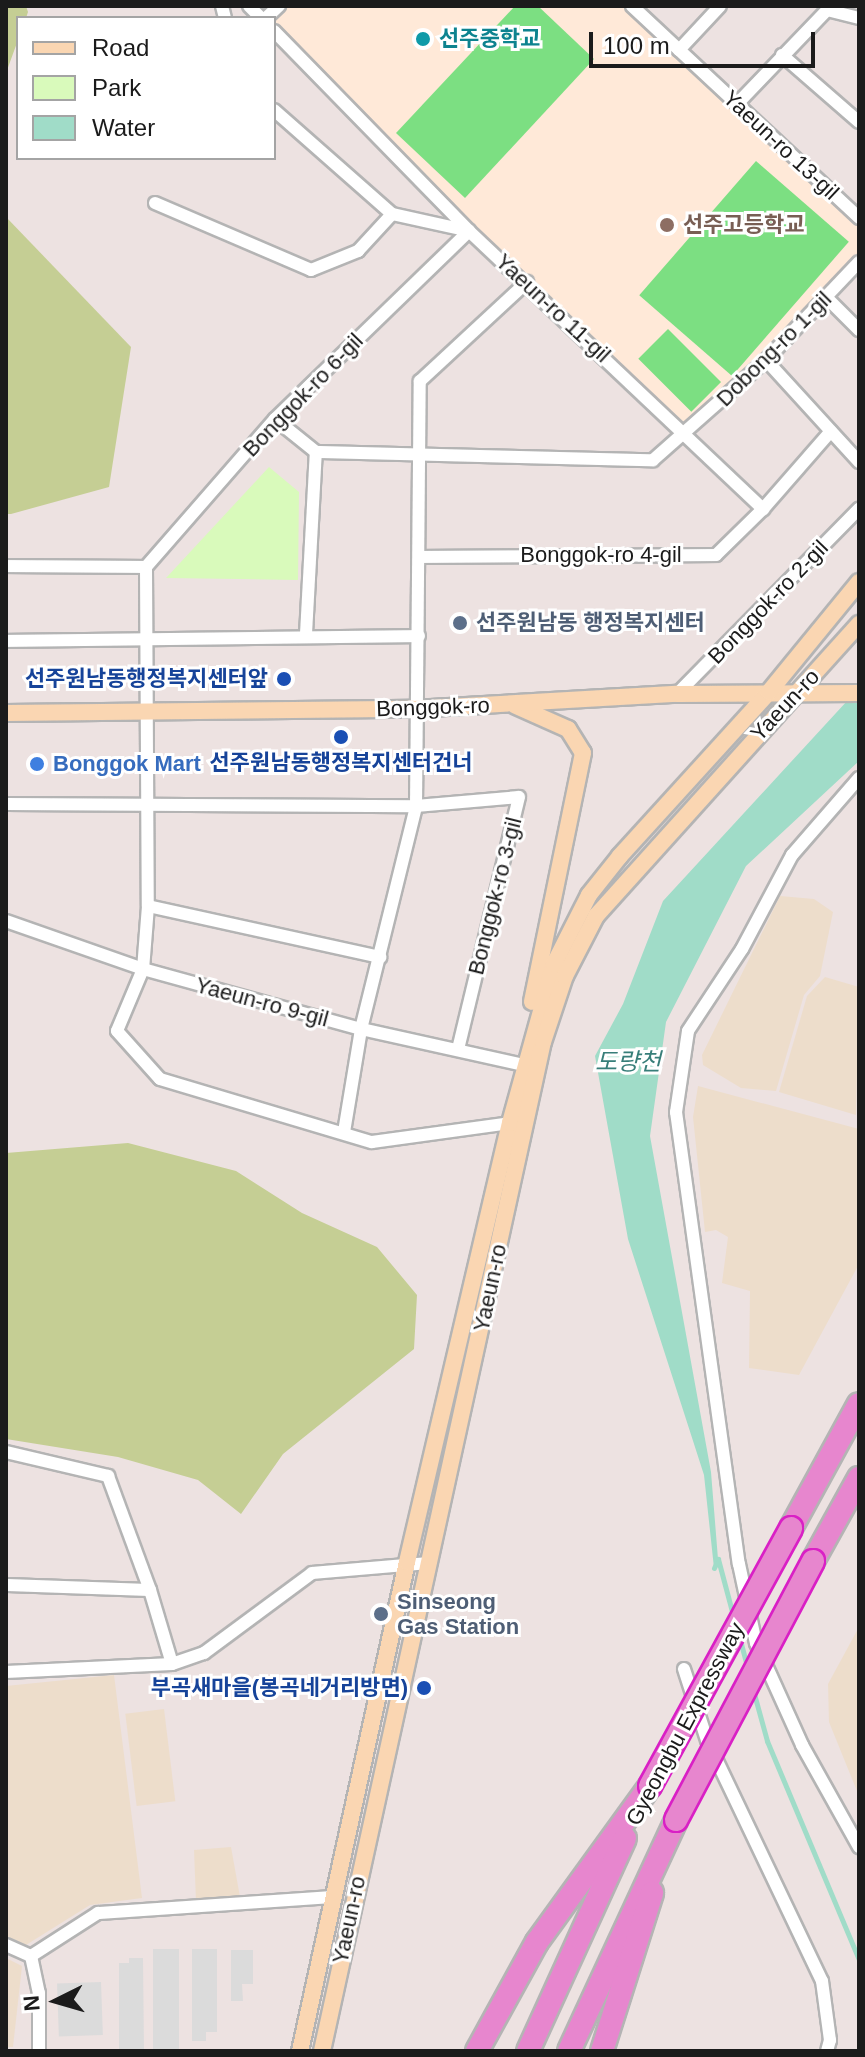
<!DOCTYPE html>
<html>
<head>
<meta charset="utf-8">
<style>
	body { margin:0 }
	#map { position:relative; width:865px; height:2057px; overflow:hidden; background:#ede2e1; font-family:Helvetica,"Noto Sans KR",sans-serif }
	div>[style] { position:absolute }
	.education>* { inset:0; background:#ffe9d8 }
	.farmland>* { inset:0; background:#edddcb; transform-origin:0 0 }
	.forest>* { inset:0; background:#c5ce94 }
	.park>* { inset:0; background:#d9fabb }
	.pitch>* { inset:0; background:#7cdf82; transform-origin:0 0 }
	.parking>* { inset:0; background:#dbdbdb; transform-origin:0 0 }
	.water>* { inset:0; background:#a0dcc8 }
	.stream>* { height:5px; margin:-2.5px; padding:0 2.5px; transform-origin:2.5px; border-radius:2.5px; background:#a0dcc8 }
	.roads { filter:drop-shadow(2px 0 #b4b4b4) drop-shadow(-2px 0 #b4b4b4) drop-shadow(0 2px #b4b4b4) drop-shadow(0 -2px #b4b4b4) }
	.street>* { height:12px; margin:-6px; padding:0 6px; transform-origin:6px; border-radius:6px; background:#fff }
	.secondary>* { height:16px; margin:-8px; padding:0 8px; transform-origin:8px; border-radius:8px; background:#fad6b2 }
	.highway>* { height:22px; margin:-11px; padding:0 11px; transform-origin:11px; border-radius:11px; background:#e786ce }
	.bridges { filter:drop-shadow(2px 0 #d920c5) drop-shadow(-2px 0 #d920c5) drop-shadow(0 2px #d920c5) drop-shadow(0 -2px #d920c5) }
	.highway-bridge>* { height:22px; margin:-11px; padding:0 11px; transform-origin:11px; border-radius:11px; background:#e786ce }
	.dots>* { width:22px; height:22px; translate:-50% -50%; box-sizing:border-box; border:4px solid #fff; border-radius:50% }
	span { translate:-50% -50%; white-space:nowrap; text-align:center; line-height:1.15; -webkit-text-stroke:6px #fff; paint-order:stroke }
	.culture-label { font-size:22px; color:#0d838f; font-weight:700 }
	.left { translate:0 -50%; text-align:left }
	.street-label { font-size:22px; color:#1b1b1b }
	.education-label { font-size:22px; color:#785e54; font-weight:700 }
	.service-label { font-size:22px; color:#4e5e75; font-weight:700 }
	.transit-label { font-size:22px; color:#164399; font-weight:700 }
	.right { translate:-100% -50%; text-align:right }
	.shop-label { font-size:22px; color:#366cbe; font-weight:700 }
	.water-label { font-size:24px; color:#377e79; font-style:italic }
	.frame { position:absolute; inset:0; border:8px solid #1b1b1b; pointer-events:none }
	.legend { position:absolute; left:16px; top:16px; width:260px; height:144px; box-sizing:border-box; background:#fff; border:2px solid #a4a4a4; margin:0; padding:10px 14px; list-style:none; font-size:24px; color:#1b1b1b }
	.legend li { display:flex; align-items:center; gap:16px; height:40px }
	.legend b { width:40px; border:2px solid #a4a4a4 }
	.north { position:absolute; left:16px; top:1961px; width:80px; height:80px; -webkit-text-stroke:6px #fff; paint-order:stroke; rotate:265deg; font-size:22px; font-weight:700; line-height:32px; text-align:center; color:#1b1b1b }
	.north::after { content:''; display:block; margin:auto; width:28px; height:36px; background:#1b1b1b; clip-path:polygon(50% 0,100% 100%,50% 72%,0 100%) }
	.scale { position:absolute; left:589px; top:32px; width:226px; height:36px; box-sizing:border-box; border:4px solid #1b1b1b; border-top:0; padding-left:10px; font-size:24px; line-height:28px; white-space:nowrap; color:#1b1b1b; -webkit-text-stroke:6px #fff; paint-order:stroke }
</style>
</head>
<body>
<div id="map">
	<div class="education">
		<i style="clip-path:polygon(279px 6px,632px 6px,859px 218px,859px 262px,688px 434px,274px 31px)"></i>
	</div>
	<div class="farmland">
		<i style="clip-path:polygon(780px 896px,814px 899px,833px 912px,820px 976px,804px 995px,776px 1091px,741px 1088px,703px 1065px,702px 1055px)"></i>
		<i style="clip-path:polygon(825px 977px,859px 987px,856px 1115px,779px 1092px,807px 996px)"></i>
		<i style="clip-path:polygon(698px 1086px,859px 1129px,859px 1264px,799px 1375px,749px 1368px,750px 1291px,722px 1283px,728px 1237px,716px 1230px,705px 1232px,693px 1117px)"></i>
		<i style="clip-path:polygon(859px 1627px,859px 1796px,829px 1722px,828px 1684px)"></i>
		<i style="clip-path:polygon(114px 1675px,142px 1898px,90px 1905px,26px 1945px,6px 1936px,6px 1686px)"></i>
		<i style="left:164px;top:1709px;width:93px;height:39px;rotate:83deg"></i>
		<i style="clip-path:polygon(231px 1847px,240px 1897px,196px 1901px,194px 1850px)"></i>
		<i style="clip-path:polygon(6px 1958px,22px 1966px,13px 2047px,6px 2047px)"></i>
	</div>
	<div class="forest">
		<i style="clip-path:polygon(6px 6px,26px 6px,28px 12px,26px 18px,18px 18px,18px 40px,6px 73px)"></i>
		<i style="clip-path:polygon(6px 217px,131px 347px,109px 487px,11px 514px,6px 514px)"></i>
		<i style="clip-path:polygon(128px 1143px,236px 1171px,302px 1213px,377px 1247px,417px 1295px,414px 1349px,283px 1454px,241px 1514px,198px 1480px,118px 1457px,6px 1439px,6px 1153px)"></i>
	</div>
	<div class="park">
		<i style="clip-path:polygon(269px 467px,299px 492px,298px 580px,166px 578px)"></i>
	</div>
	<div class="pitch">
		<i style="clip-path:polygon(515px 6px,538px 6px,594px 59px,465px 198px,396px 133px)"></i>
		<i style="left:756px;top:161px;width:123px;height:178px;rotate:41deg"></i>
		<i style="left:668px;top:329px;width:75px;height:42px;rotate:45deg"></i>
	</div>
	<div class="parking">
		<i style="left:153px;top:1949px;width:26px;height:102px"></i>
		<i style="clip-path:polygon(192px 1949px,217px 1949px,217px 2032px,206px 2032px,206px 2041px,192px 2041px)"></i>
		<i style="clip-path:polygon(231px 1950px,253px 1950px,253px 1984px,242px 1984px,243px 2001px,231px 2001px)"></i>
		<i style="clip-path:polygon(129px 1958px,143px 1958px,144px 2051px,119px 2051px,119px 1963px,129px 1963px)"></i>
		<i style="left:101px;top:1982px;width:53px;height:44px;rotate:88deg"></i>
	</div>
	<div class="water">
		<i style="clip-path:polygon(859px 688px,859px 761px,746px 866px,666px 1022px,650px 1136px,711px 1472px,718px 1559px,714px 1568px,704px 1475px,628px 1239px,595px 1056px,623px 1004px,663px 901px)"></i>
	</div>
	<div class="stream">
		<i style="left:714px;top:1568px;width:10px;rotate:-66deg"></i>
		<i style="left:718px;top:1559px;width:62px;rotate:75.1deg"></i>
		<i style="left:740px;top:1640px;width:30px;rotate:75deg"></i>
		<i style="left:753px;top:1690px;width:53px;rotate:74.6deg"></i>
		<i style="left:767px;top:1741px;width:238px;rotate:67.2deg"></i>
	</div>
	<div class="roads">
		<div class="street">
			<i style="left:222px;top:6px;width:12px;rotate:76deg"></i>
			<i style="left:249px;top:6px;width:17px;rotate:45deg"></i>
			<i style="left:632px;top:6px;width:311px;rotate:43deg"></i>
			<i style="left:266px;top:18px;width:18px;rotate:-43deg"></i>
			<i style="left:274px;top:31px;width:279px;rotate:45.7deg"></i>
			<i style="left:469px;top:231px;width:405px;rotate:43.4deg"></i>
			<i style="left:763px;top:509px;width:103px;rotate:-48.9deg"></i>
			<i style="left:679px;top:50px;width:60px;rotate:-47deg"></i>
			<i style="left:782px;top:55px;width:102px;rotate:41deg"></i>
			<i style="left:737px;top:104px;width:130px;rotate:-46.2deg"></i>
			<i style="left:827px;top:10px;width:33px;rotate:14deg"></i>
			<i style="left:274px;top:110px;width:157px;rotate:41.4deg"></i>
			<i style="left:392px;top:214px;width:79px;rotate:12.4deg"></i>
			<i style="left:155px;top:203px;width:170px;rotate:23.2deg"></i>
			<i style="left:311px;top:270px;width:51px;rotate:-22deg"></i>
			<i style="left:358px;top:251px;width:50px;rotate:-47.4deg"></i>
			<i style="left:469px;top:231px;width:270px;rotate:135.9deg"></i>
			<i style="left:275px;top:419px;width:196px;rotate:131.1deg"></i>
			<i style="left:146px;top:567px;width:339px;rotate:89.7deg"></i>
			<i style="left:148px;top:906px;width:63px;rotate:94.5deg"></i>
			<i style="left:143px;top:969px;width:67px;rotate:112.8deg"></i>
			<i style="left:117px;top:1031px;width:64px;rotate:48.1deg"></i>
			<i style="left:160px;top:1079px;width:221px;rotate:16.6deg"></i>
			<i style="left:372px;top:1142px;width:139px;rotate:-7.8deg"></i>
			<i style="left:826px;top:297px;width:47px;rotate:45deg"></i>
			<i style="left:766px;top:360px;width:138px;rotate:47.6deg"></i>
			<i style="left:275px;top:419px;width:53px;rotate:38.8deg"></i>
			<i style="left:316px;top:452px;width:337px;rotate:1.4deg"></i>
			<i style="left:653px;top:460px;width:151px;rotate:-41.5deg"></i>
			<i style="left:766px;top:360px;width:135px;rotate:-46.5deg"></i>
			<i style="left:420px;top:557px;width:296px;rotate:-0.4deg"></i>
			<i style="left:716px;top:555px;width:66px;rotate:-44.4deg"></i>
			<i style="left:6px;top:566px;width:140px;rotate:0.4deg"></i>
			<i style="left:306px;top:634px;width:182px;rotate:-86.9deg"></i>
			<i style="left:6px;top:641px;width:413px;rotate:-0.7deg"></i>
			<i style="left:677px;top:694px;width:260px;rotate:-45.5deg"></i>
			<i style="left:859px;top:778px;width:102px;rotate:131deg"></i>
			<i style="left:792px;top:855px;width:106px;rotate:118deg"></i>
			<i style="left:742px;top:949px;width:98px;rotate:123.4deg"></i>
			<i style="left:688px;top:1031px;width:82px;rotate:98.4deg"></i>
			<i style="left:676px;top:1112px;width:456px;rotate:82.1deg"></i>
			<i style="left:739px;top:1564px;width:81px;rotate:77.9deg"></i>
			<i style="left:756px;top:1643px;width:112px;rotate:65.7deg"></i>
			<i style="left:802px;top:1745px;width:117px;rotate:60.8deg"></i>
			<i style="left:6px;top:804px;width:410px;rotate:0.3deg"></i>
			<i style="left:416px;top:806px;width:103px;rotate:-5deg"></i>
			<i style="left:519px;top:797px;width:260px;rotate:103.6deg"></i>
			<i style="left:148px;top:906px;width:238px;rotate:12.4deg"></i>
			<i style="left:6px;top:921px;width:145px;rotate:19.3deg"></i>
			<i style="left:143px;top:969px;width:226px;rotate:15.4deg"></i>
			<i style="left:361px;top:1029px;width:167px;rotate:12.5deg"></i>
			<i style="left:344px;top:1132px;width:104px;rotate:-80.6deg"></i>
			<i style="left:361px;top:1029px;width:230px;rotate:-76.1deg"></i>
			<i style="left:416px;top:806px;width:425px;rotate:-89.5deg"></i>
			<i style="left:420px;top:381px;width:146px;rotate:-42.8deg"></i>
			<i style="left:6px;top:1452px;width:105px;rotate:13.2deg"></i>
			<i style="left:108px;top:1476px;width:121px;rotate:69.8deg"></i>
			<i style="left:6px;top:1585px;width:144px;rotate:2deg"></i>
			<i style="left:150px;top:1590px;width:77px;rotate:73.4deg"></i>
			<i style="left:684px;top:1669px;width:75px;rotate:72.1deg"></i>
			<i style="left:707px;top:1740px;width:267px;rotate:64.5deg"></i>
			<i style="left:822px;top:1981px;width:60px;rotate:82.3deg"></i>
			<i style="left:830px;top:2040px;width:11px;rotate:105deg"></i>
			<i style="left:6px;top:1672px;width:166px;rotate:-2.8deg"></i>
			<i style="left:172px;top:1664px;width:34px;rotate:-19deg"></i>
			<i style="left:204px;top:1653px;width:134px;rotate:-36.5deg"></i>
			<i style="left:312px;top:1573px;width:117px;rotate:-4.9deg"></i>
			<i style="left:6px;top:1945px;width:27px;rotate:24deg"></i>
			<i style="left:31px;top:1956px;width:80px;rotate:-32.7deg"></i>
			<i style="left:98px;top:1913px;width:236px;rotate:-3.9deg"></i>
			<i style="left:31px;top:1956px;width:38px;rotate:78deg"></i>
			<i style="left:39px;top:1993px;width:58px;rotate:90deg"></i>
		</div>
		<div class="secondary">
			<i style="left:516px;top:706px;width:57px;rotate:23.9deg"></i>
			<i style="left:568px;top:729px;width:28px;rotate:58deg"></i>
			<i style="left:583px;top:753px;width:254px;rotate:101.6deg"></i>
			<i style="left:6px;top:713px;width:407px;rotate:-0.6deg"></i>
			<i style="left:413px;top:709px;width:264px;rotate:-3.3deg"></i>
			<i style="left:677px;top:694px;width:182px;rotate:-0.3deg"></i>
			<i style="left:300px;top:2051px;width:501px;rotate:-77.66deg"></i>
			<i style="left:407px;top:1562px;width:451px;rotate:-76.8deg"></i>
			<i style="left:510px;top:1123px;width:165px;rotate:-74.5deg"></i>
			<i style="left:554px;top:964px;width:77px;rotate:-63.1deg"></i>
			<i style="left:589px;top:895px;width:50px;rotate:-51.5deg"></i>
			<i style="left:620px;top:856px;width:222px;rotate:-47.7deg"></i>
			<i style="left:769px;top:692px;width:142px;rotate:-50.7deg"></i>
			<i style="left:322px;top:2051px;width:1033px;rotate:-77.65deg"></i>
			<i style="left:543px;top:1042px;width:70px;rotate:-71.6deg"></i>
			<i style="left:565px;top:976px;width:68px;rotate:-62.7deg"></i>
			<i style="left:596px;top:916px;width:393px;rotate:-48deg"></i>
		</div>
		<div class="highway">
			<i style="left:791px;top:1528px;width:141px;rotate:-61.3deg"></i>
			<i style="left:813px;top:1561px;width:95px;rotate:-61deg"></i>
			<i style="left:477px;top:2051px;width:124px;rotate:-61.2deg"></i>
			<i style="left:537px;top:1942px;width:193px;rotate:-54.1deg"></i>
			<i style="left:528px;top:2051px;width:234px;rotate:-65.5deg"></i>
			<i style="left:569px;top:2051px;width:255px;rotate:-65.1deg"></i>
			<i style="left:602px;top:2051px;width:166px;rotate:-72.4deg"></i>
		</div>
	</div>
	<div class="bridges">
		<div class="highway-bridge">
			<i style="left:650px;top:1786px;width:294px;rotate:-61.3deg"></i>
			<i style="left:676px;top:1820px;width:293px;rotate:-62.1deg"></i>
		</div>
	</div>
	<div class="dots">
		<i style="left:423px;top:39px;background:#0f9aa8"></i>
		<i style="left:667px;top:225px;background:#8d6e63"></i>
		<i style="left:460px;top:623px;background:#5c6f8a"></i>
		<i style="left:284px;top:679px;background:#1a4fb4"></i>
		<i style="left:341px;top:737px;background:#1a4fb4"></i>
		<i style="left:37px;top:764px;background:#3f7fe0"></i>
		<i style="left:381px;top:1614px;background:#5c6f8a"></i>
		<i style="left:424px;top:1688px;background:#1a4fb4"></i>
	</div>
	<div class="culture-label">
		<span class="left" style="left:439px;top:39px">선주중학교</span>
	</div>
	<div class="street-label">
		<span style="left:781px;top:145px;rotate:43deg">Yaeun-ro 13-gil</span>
		<span style="left:553px;top:308px;rotate:43deg">Yaeun-ro 11-gil</span>
		<span style="left:774px;top:349px;rotate:-45deg">Dobong-ro 1-gil</span>
		<span style="left:303px;top:395px;rotate:-46deg">Bonggok-ro 6-gil</span>
		<span style="left:601px;top:555px">Bonggok-ro 4-gil</span>
		<span style="left:768px;top:602px;rotate:-46deg">Bonggok-ro 2-gil</span>
		<span style="left:785px;top:705px;rotate:-47deg">Yaeun-ro</span>
		<span style="left:433px;top:707px;rotate:-2deg">Bonggok-ro</span>
		<span style="left:495px;top:896px;rotate:-76deg">Bonggok-ro 3-gil</span>
		<span style="left:262px;top:1002px;rotate:15deg">Yaeun-ro 9-gil</span>
		<span style="left:490px;top:1288px;rotate:-78deg">Yaeun-ro</span>
		<span style="left:685px;top:1724px;rotate:-62deg">Gyeongbu Expressway</span>
		<span style="left:349px;top:1920px;rotate:-78deg">Yaeun-ro</span>
	</div>
	<div class="education-label">
		<span class="left" style="left:683px;top:225px">선주고등학교</span>
	</div>
	<div class="service-label">
		<span class="left" style="left:476px;top:623px">선주원남동 행정복지센터</span>
		<span class="left" style="left:397px;top:1614px">Sinseong<br>Gas Station</span>
	</div>
	<div class="transit-label">
		<span class="right" style="left:268px;top:679px">선주원남동행정복지센터앞</span>
		<span style="left:341px;top:763px">선주원남동행정복지센터건너</span>
		<span class="right" style="left:408px;top:1688px">부곡새마을(봉곡네거리방면)</span>
	</div>
	<div class="shop-label">
		<span class="left" style="left:53px;top:764px">Bonggok Mart</span>
	</div>
	<div class="water-label">
		<span style="left:628px;top:1062px">도량천</span>
	</div>
	<div class="frame"></div>
	<ul class="legend">
	<li><b style="height:10px;background:#fad6b2"></b>Road</li>
	<li><b style="height:22px;background:#d9fabb"></b>Park</li>
	<li><b style="height:22px;background:#a0dcc8"></b>Water</li>
	</ul>
	<div class="north">N</div>
	<div class="scale">100 m</div>
</div>
</body>
</html>
